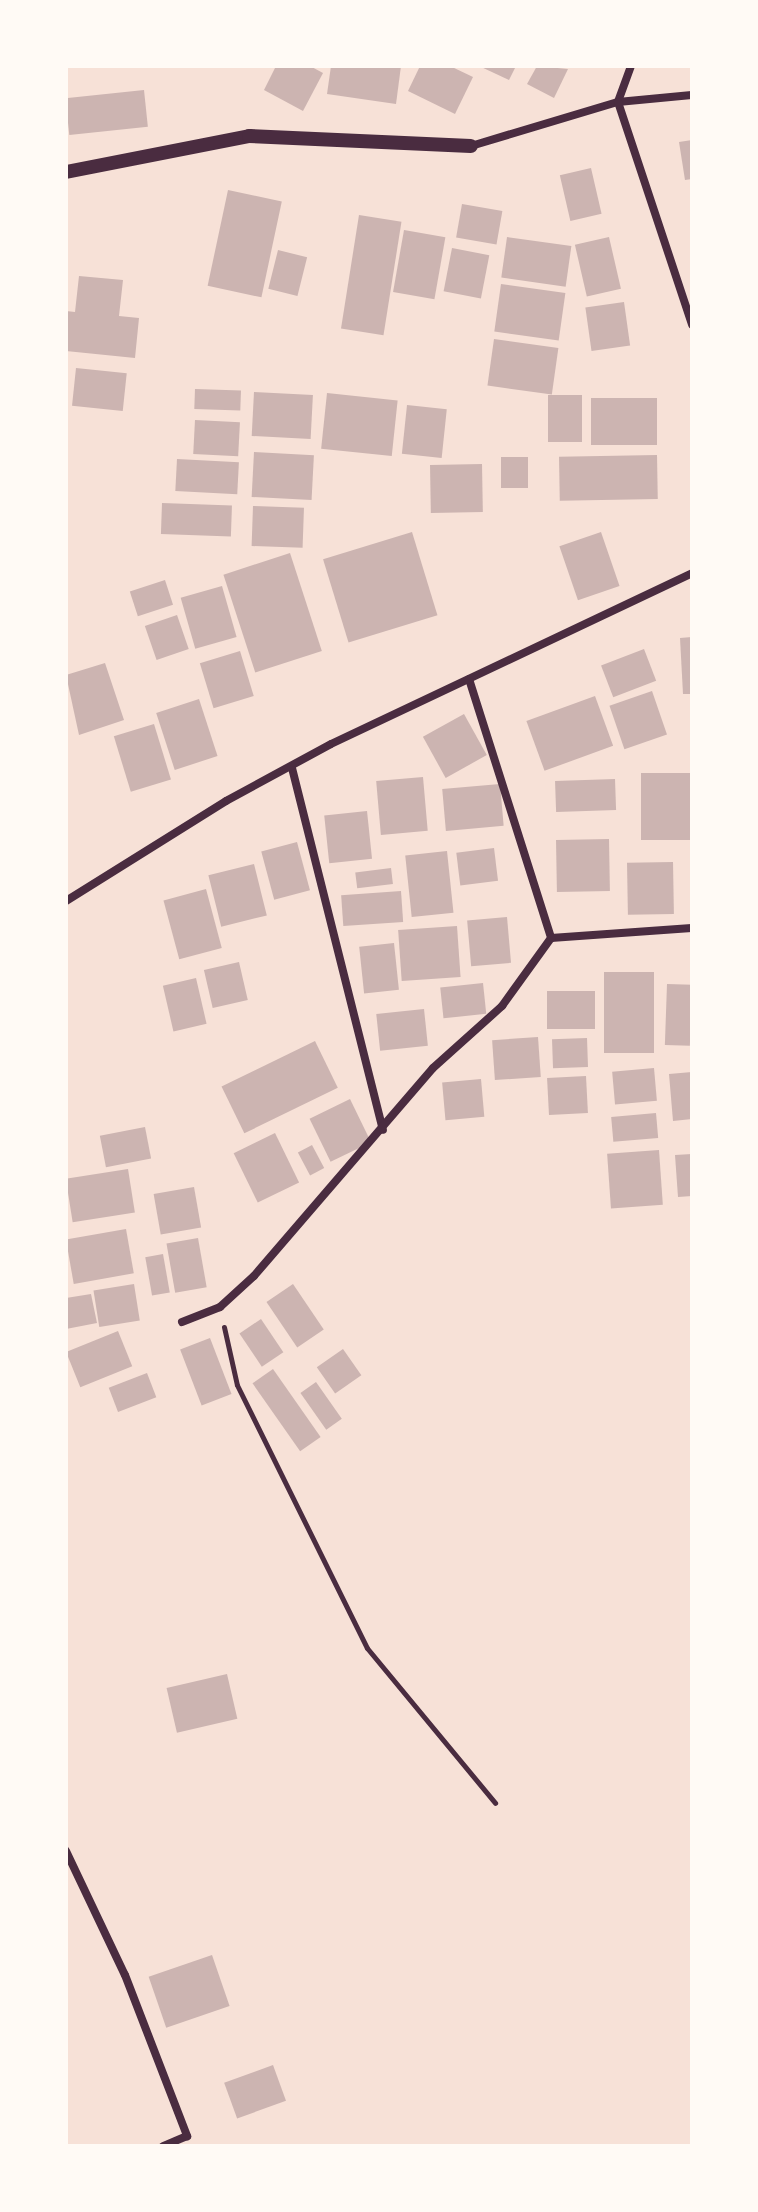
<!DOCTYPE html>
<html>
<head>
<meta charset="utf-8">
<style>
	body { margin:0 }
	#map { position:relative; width:758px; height:2212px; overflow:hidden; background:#f7e1d7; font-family:"Alegreya Sans",sans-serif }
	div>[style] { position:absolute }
	.building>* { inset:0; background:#ccb4b1; transform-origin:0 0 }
	.path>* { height:5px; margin:-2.5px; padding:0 2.5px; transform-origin:2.5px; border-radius:2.5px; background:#4a2c40 }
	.minor>* { height:8px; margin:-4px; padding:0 4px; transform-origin:4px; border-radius:4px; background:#4a2c40 }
	.tertiary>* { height:14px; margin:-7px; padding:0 7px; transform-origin:7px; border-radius:7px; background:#4a2c40 }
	span { translate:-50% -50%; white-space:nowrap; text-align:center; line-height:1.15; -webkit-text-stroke:6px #fffaf5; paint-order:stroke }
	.frame { position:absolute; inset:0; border:68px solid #fffaf5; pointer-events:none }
</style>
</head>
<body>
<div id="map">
	<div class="building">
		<i style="clip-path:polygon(276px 66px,310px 66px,323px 73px,303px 111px,264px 90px)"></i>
		<i style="clip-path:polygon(331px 66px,401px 66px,396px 104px,327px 94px)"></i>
		<i style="clip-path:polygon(420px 66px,450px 66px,473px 77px,455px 114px,408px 91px)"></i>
		<i style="clip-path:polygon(479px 66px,516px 66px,509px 80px)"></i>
		<i style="clip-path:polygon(537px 66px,568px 69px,554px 98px,527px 84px)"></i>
		<i style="left:144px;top:90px;width:37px;height:79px;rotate:84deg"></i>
		<i style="clip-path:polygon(692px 140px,692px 179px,685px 180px,679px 142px)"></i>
		<i style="left:591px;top:168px;width:47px;height:32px;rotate:77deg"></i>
		<i style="left:228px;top:190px;width:55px;height:98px;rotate:12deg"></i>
		<i style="left:462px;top:204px;width:41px;height:34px;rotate:10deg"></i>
		<i style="left:359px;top:215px;width:43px;height:115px;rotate:9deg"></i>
		<i style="left:404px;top:230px;width:42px;height:63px;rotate:10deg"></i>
		<i style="left:507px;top:237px;width:65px;height:41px;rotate:8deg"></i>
		<i style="left:609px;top:237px;width:53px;height:35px;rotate:77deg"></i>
		<i style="left:452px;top:248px;width:38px;height:44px;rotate:11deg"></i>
		<i style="left:278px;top:250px;width:30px;height:40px;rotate:14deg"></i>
		<i style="clip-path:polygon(79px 276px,123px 280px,119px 316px,139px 318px,135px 358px,66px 351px,66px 311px,75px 312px)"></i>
		<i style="left:501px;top:284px;width:65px;height:48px;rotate:8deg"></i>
		<i style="left:624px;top:302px;width:44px;height:39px;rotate:82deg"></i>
		<i style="left:494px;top:339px;width:65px;height:47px;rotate:8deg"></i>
		<i style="left:76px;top:368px;width:51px;height:38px;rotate:6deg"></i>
		<i style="left:195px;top:389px;width:46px;height:20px;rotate:2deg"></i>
		<i style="left:254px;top:392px;width:59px;height:44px;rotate:3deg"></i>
		<i style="left:327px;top:393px;width:71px;height:56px;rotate:6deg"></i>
		<i style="left:548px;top:395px;width:34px;height:47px"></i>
		<i style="left:657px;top:398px;width:47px;height:66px;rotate:90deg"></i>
		<i style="left:407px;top:405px;width:40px;height:49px;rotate:6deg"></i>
		<i style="left:195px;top:420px;width:45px;height:34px;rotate:3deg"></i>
		<i style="left:254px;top:452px;width:60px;height:45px;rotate:3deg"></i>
		<i style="left:657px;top:455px;width:44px;height:98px;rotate:89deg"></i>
		<i style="left:501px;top:457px;width:27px;height:31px"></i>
		<i style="left:177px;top:459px;width:62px;height:32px;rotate:3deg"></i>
		<i style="left:482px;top:464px;width:48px;height:52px;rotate:89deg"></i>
		<i style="left:162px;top:503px;width:70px;height:31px;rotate:2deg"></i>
		<i style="left:253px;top:506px;width:51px;height:40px;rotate:2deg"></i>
		<i style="left:412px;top:532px;width:87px;height:93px;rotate:73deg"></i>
		<i style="left:601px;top:532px;width:57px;height:44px;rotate:71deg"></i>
		<i style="left:290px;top:553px;width:103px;height:70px;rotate:72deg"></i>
		<i style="left:165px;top:580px;width:26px;height:37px;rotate:72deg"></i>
		<i style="left:222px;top:586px;width:53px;height:43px;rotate:74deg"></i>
		<i style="left:177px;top:615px;width:36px;height:34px;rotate:71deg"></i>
		<i style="clip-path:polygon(692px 637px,692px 694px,683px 694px,680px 638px)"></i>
		<i style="left:644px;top:649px;width:34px;height:46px;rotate:69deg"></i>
		<i style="left:240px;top:651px;width:47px;height:42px;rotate:73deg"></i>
		<i style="clip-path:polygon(105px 663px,124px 720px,79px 735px,66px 675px)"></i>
		<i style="left:652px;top:691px;width:46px;height:45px;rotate:71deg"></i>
		<i style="left:595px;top:696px;width:53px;height:73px;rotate:70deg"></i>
		<i style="left:199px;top:699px;width:60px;height:45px;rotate:72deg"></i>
		<i style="left:464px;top:714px;width:47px;height:47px;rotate:61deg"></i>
		<i style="left:154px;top:724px;width:58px;height:42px;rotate:73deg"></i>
		<i style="left:692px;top:773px;width:67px;height:51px;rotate:90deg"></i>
		<i style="left:423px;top:777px;width:54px;height:47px;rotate:85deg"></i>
		<i style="left:615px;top:779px;width:31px;height:60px;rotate:88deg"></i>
		<i style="left:500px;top:784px;width:42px;height:58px;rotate:85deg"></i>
		<i style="left:367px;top:811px;width:48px;height:43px;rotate:84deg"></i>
		<i style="left:609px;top:839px;width:52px;height:53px;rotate:89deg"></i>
		<i style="left:297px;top:842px;width:50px;height:37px;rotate:75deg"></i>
		<i style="left:494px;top:848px;width:33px;height:38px;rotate:83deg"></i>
		<i style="left:447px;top:851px;width:62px;height:42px;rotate:84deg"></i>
		<i style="left:673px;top:862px;width:52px;height:46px;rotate:89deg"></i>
		<i style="left:254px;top:864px;width:53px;height:47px;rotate:76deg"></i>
		<i style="left:391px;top:868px;width:16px;height:36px;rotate:83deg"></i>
		<i style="left:206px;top:889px;width:61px;height:44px;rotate:75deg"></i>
		<i style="left:401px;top:891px;width:31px;height:60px;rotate:86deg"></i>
		<i style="left:507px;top:917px;width:46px;height:40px;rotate:85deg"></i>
		<i style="left:457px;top:926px;width:51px;height:59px;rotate:86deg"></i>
		<i style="left:394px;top:943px;width:47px;height:35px;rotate:84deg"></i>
		<i style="left:239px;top:962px;width:39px;height:36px;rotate:77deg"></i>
		<i style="left:604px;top:972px;width:50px;height:81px"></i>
		<i style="left:196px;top:978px;width:47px;height:34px;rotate:77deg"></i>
		<i style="left:483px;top:983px;width:31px;height:43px;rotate:84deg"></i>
		<i style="left:667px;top:984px;width:25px;height:61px;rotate:2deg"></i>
		<i style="left:547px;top:991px;width:48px;height:38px"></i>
		<i style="left:424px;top:1009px;width:37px;height:48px;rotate:84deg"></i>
		<i style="left:538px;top:1037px;width:40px;height:46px;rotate:86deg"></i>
		<i style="left:587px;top:1038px;width:29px;height:35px;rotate:88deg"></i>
		<i style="left:315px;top:1041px;width:52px;height:104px;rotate:64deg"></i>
		<i style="left:654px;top:1068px;width:33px;height:42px;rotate:85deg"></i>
		<i style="clip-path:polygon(692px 1072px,692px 1119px,673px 1121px,669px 1074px)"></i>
		<i style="left:586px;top:1076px;width:37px;height:39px;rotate:87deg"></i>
		<i style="left:481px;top:1079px;width:38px;height:39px;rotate:85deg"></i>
		<i style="left:350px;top:1099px;width:48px;height:45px;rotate:64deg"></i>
		<i style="left:656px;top:1113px;width:25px;height:45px;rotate:85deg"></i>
		<i style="left:145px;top:1127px;width:32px;height:46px;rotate:79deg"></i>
		<i style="left:275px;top:1133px;width:55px;height:46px;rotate:64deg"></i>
		<i style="left:312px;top:1145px;width:26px;height:16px;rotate:62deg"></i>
		<i style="left:659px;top:1150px;width:55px;height:52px;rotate:86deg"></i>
		<i style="clip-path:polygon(692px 1154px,692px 1196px,678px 1197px,675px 1155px)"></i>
		<i style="left:128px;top:1169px;width:44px;height:63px;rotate:81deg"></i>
		<i style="left:194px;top:1187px;width:41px;height:41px;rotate:80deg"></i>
		<i style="left:126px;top:1229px;width:45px;height:61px;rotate:80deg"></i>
		<i style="left:198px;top:1238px;width:50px;height:32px;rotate:80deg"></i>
		<i style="left:163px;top:1254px;width:39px;height:18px;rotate:80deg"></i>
		<i style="left:134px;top:1284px;width:37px;height:41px;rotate:81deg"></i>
		<i style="left:293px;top:1284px;width:55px;height:32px;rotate:56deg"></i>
		<i style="clip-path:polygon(91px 1294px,97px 1323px,66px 1329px,66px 1298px)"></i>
		<i style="left:261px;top:1319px;width:40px;height:26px;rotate:56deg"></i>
		<i style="left:118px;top:1331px;width:38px;height:56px;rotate:68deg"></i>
		<i style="left:210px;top:1338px;width:60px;height:32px;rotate:69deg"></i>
		<i style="left:343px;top:1349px;width:32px;height:32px;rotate:55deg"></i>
		<i style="left:273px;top:1369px;width:83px;height:25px;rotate:55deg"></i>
		<i style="left:147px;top:1373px;width:26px;height:41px;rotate:69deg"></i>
		<i style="left:316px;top:1382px;width:45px;height:19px;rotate:55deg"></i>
		<i style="left:227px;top:1674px;width:46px;height:62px;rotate:77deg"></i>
		<i style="left:212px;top:1955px;width:54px;height:67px;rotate:71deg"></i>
		<i style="left:273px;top:2065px;width:38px;height:52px;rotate:70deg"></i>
	</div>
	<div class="path">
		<i style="left:224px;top:1327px;width:59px;rotate:77.4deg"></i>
		<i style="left:237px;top:1385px;width:293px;rotate:63.7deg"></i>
		<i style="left:367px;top:1648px;width:201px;rotate:50.4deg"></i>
	</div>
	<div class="minor">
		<i style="left:631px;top:66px;width:38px;rotate:110deg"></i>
		<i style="left:618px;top:102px;width:74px;rotate:-5.4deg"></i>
		<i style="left:471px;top:146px;width:153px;rotate:-16.7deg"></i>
		<i style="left:618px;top:102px;width:235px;rotate:71.6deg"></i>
		<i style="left:469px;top:679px;width:272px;rotate:72.4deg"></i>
		<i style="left:292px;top:768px;width:373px;rotate:75.9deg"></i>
		<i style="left:66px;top:901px;width:189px;rotate:-32deg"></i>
		<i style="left:226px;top:801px;width:119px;rotate:-28.5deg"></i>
		<i style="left:331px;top:744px;width:399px;rotate:-25.3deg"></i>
		<i style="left:551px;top:938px;width:141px;rotate:-4.1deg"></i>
		<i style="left:182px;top:1322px;width:41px;rotate:-21.5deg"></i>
		<i style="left:220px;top:1307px;width:46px;rotate:-42.4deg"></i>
		<i style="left:254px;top:1276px;width:274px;rotate:-49.3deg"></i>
		<i style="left:433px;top:1068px;width:93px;rotate:-41.9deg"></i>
		<i style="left:502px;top:1006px;width:84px;rotate:-54.2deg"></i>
		<i style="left:66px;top:1851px;width:137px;rotate:64.6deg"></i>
		<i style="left:125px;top:1975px;width:173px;rotate:68.9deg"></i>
		<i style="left:187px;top:2136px;width:26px;rotate:157deg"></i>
	</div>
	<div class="tertiary">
		<i style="left:66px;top:172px;width:187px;rotate:-11.1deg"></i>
		<i style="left:249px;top:136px;width:222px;rotate:2.6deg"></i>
	</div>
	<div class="frame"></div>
</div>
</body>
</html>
